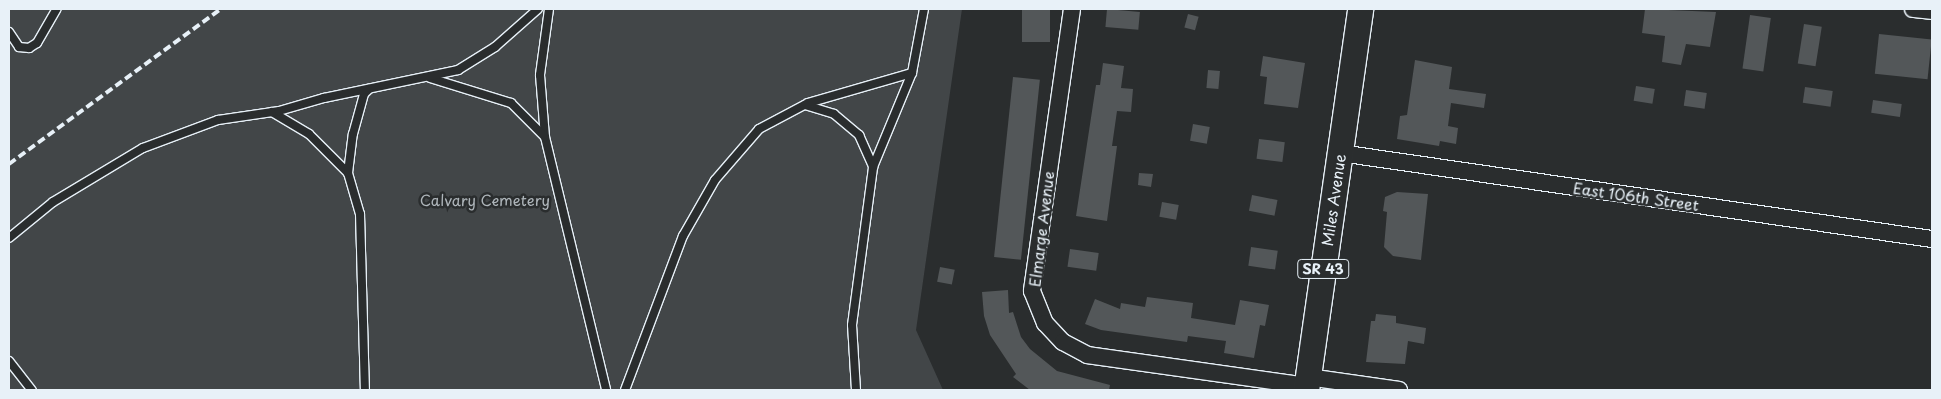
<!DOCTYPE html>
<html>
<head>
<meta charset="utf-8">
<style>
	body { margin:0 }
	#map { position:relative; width:1941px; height:399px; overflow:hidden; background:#2a2d2e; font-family:"Playpen Sans",sans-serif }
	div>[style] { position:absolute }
	.green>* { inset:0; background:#424648 }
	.building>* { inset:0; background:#535759; transform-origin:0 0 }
	.roads { filter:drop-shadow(1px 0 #e8f1f8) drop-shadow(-1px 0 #e8f1f8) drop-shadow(0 1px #e8f1f8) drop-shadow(0 -1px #e8f1f8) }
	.service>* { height:8px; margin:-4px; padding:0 4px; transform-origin:4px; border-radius:4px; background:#2a2d2e }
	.minor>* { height:16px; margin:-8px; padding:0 8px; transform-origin:8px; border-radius:8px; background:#2a2d2e }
	.primary>* { height:25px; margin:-12.5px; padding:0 12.5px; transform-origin:12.5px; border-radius:12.5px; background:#2a2d2e }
	.rail>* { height:4px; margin-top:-2px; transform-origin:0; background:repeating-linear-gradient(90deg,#e8f1f8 0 8px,transparent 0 12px) }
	span { translate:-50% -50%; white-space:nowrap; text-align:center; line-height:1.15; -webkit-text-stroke:5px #2a2d2e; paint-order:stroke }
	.shield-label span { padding:1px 4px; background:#2a2d2e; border:1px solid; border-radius:4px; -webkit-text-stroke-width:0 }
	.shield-label { font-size:14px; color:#e8f1f8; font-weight:700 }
	.street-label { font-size:15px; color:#e8f1f8 }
	.park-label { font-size:15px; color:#aeb5ba }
	.frame { position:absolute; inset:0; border:10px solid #e8f1f8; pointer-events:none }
</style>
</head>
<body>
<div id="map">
	<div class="green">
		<i style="clip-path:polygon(9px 9px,962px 9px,916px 330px,943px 390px,9px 390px)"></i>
	</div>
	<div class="building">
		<i style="left:1022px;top:9px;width:28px;height:33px"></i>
		<i style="left:1107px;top:9px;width:33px;height:18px;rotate:5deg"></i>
		<i style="clip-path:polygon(1645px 9px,1716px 12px,1710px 47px,1686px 44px,1681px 65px,1662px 62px,1665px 36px,1642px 33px)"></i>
		<i style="left:1188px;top:14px;width:11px;height:14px;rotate:15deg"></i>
		<i style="left:1750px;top:15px;width:21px;height:54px;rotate:8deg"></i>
		<i style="left:1804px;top:24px;width:18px;height:40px;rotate:9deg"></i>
		<i style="left:1879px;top:34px;width:53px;height:40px;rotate:6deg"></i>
		<i style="clip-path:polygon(1263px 56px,1305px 63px,1298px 108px,1264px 104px,1267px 77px,1260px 76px)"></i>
		<i style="clip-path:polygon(1415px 60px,1452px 67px,1449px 89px,1486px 94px,1484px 108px,1451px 103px,1448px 126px,1458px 128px,1456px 144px,1440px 141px,1439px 146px,1397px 139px,1400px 116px,1407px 115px)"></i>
		<i style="clip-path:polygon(1103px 63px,1124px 66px,1121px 88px,1133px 89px,1131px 112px,1117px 111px,1112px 146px,1117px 146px,1107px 221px,1076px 216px,1096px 85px,1100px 85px)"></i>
		<i style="left:1208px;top:70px;width:12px;height:18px;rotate:5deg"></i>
		<i style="left:1013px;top:77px;width:27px;height:181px;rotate:6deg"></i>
		<i style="left:1636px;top:86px;width:19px;height:15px;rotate:9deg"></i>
		<i style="left:1805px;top:87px;width:28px;height:16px;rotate:8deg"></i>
		<i style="left:1686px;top:90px;width:21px;height:16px;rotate:8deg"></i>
		<i style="left:1873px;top:100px;width:29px;height:13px;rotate:8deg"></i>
		<i style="left:1193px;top:124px;width:17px;height:17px;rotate:10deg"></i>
		<i style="left:1259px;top:139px;width:26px;height:20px;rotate:7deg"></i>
		<i style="clip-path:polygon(1139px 173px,1153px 174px,1151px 187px,1138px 185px)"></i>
		<i style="clip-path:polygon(1397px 192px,1428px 194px,1421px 260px,1393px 256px,1384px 247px,1387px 212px,1383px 211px,1385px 197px)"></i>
		<i style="left:1252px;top:195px;width:26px;height:16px;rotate:11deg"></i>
		<i style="left:1162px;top:202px;width:17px;height:15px;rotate:10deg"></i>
		<i style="left:1251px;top:247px;width:27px;height:19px;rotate:8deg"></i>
		<i style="left:1070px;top:249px;width:29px;height:18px;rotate:8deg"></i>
		<i style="left:940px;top:267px;width:15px;height:15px;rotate:11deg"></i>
		<i style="clip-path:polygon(1008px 290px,1009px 313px,1013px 312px,1021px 337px,1030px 349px,1057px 371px,1110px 385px,1109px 390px,1030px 390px,1013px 377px,1016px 374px,990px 335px,984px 316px,982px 292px)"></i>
		<i style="clip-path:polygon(1147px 297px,1193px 303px,1191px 318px,1235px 325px,1240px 300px,1269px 305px,1265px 326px,1260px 325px,1254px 358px,1224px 353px,1226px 341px,1188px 336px,1187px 342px,1101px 330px,1085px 324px,1095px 299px,1120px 309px,1121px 303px,1145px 307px)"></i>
		<i style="clip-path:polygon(1376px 314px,1396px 316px,1396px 323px,1426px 328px,1424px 344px,1408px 341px,1405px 364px,1366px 362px,1371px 321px,1375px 321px)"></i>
	</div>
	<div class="roads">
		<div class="service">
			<i style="left:549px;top:9px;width:67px;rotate:97.8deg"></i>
			<i style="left:540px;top:75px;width:62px;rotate:85.4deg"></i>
			<i style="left:545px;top:137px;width:260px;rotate:76.4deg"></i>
			<i style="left:9px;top:32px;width:18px;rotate:56deg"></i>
			<i style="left:19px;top:47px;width:10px;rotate:6deg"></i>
			<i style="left:29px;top:48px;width:9px;rotate:-32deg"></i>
			<i style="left:37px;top:43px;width:39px;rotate:-60deg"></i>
			<i style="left:430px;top:78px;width:85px;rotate:17.2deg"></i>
			<i style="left:511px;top:103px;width:48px;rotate:45deg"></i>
			<i style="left:805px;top:105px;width:30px;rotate:17deg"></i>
			<i style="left:834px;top:114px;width:33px;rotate:40deg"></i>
			<i style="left:859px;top:135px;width:35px;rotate:66deg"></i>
			<i style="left:272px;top:112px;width:43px;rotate:30.7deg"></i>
			<i style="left:309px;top:134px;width:55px;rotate:45deg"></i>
			<i style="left:348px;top:173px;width:43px;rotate:73.7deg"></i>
			<i style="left:360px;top:214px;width:176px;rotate:88.4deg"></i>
			<i style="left:348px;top:173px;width:39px;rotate:-83deg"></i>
			<i style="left:353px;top:134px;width:41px;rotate:-74.6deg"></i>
			<i style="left:364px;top:94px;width:7px;rotate:-45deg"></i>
			<i style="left:9px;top:238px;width:57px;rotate:-39.3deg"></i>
			<i style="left:53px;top:202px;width:105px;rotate:-31deg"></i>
			<i style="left:143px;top:148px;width:80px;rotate:-20.5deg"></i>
			<i style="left:218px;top:120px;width:62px;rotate:-8.4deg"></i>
			<i style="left:279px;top:111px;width:47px;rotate:-16.1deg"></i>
			<i style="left:324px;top:98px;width:137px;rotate:-11.8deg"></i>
			<i style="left:458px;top:70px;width:44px;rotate:-31.9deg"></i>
			<i style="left:495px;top:47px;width:57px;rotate:-41.5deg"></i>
			<i style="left:9px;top:361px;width:37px;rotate:52deg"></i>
			<i style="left:625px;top:390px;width:165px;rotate:-69.4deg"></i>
			<i style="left:683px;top:236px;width:64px;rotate:-60.3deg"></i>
			<i style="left:715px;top:180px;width:67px;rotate:-49.2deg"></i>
			<i style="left:759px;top:129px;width:55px;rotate:-28deg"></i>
			<i style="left:808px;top:103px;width:108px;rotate:-16.1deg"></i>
			<i style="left:856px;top:390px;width:65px;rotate:-93.5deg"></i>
			<i style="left:852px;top:325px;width:159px;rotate:-82.4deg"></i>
			<i style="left:873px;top:167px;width:102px;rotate:-67.5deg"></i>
			<i style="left:912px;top:73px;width:65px;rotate:-79.4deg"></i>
		</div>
		<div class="minor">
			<i style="left:1072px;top:9px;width:285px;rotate:98.1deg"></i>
			<i style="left:1032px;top:291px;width:35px;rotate:68deg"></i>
			<i style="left:1045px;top:323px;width:26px;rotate:47deg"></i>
			<i style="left:1063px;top:342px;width:27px;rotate:28deg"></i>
			<i style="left:1087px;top:355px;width:222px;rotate:8deg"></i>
			<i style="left:1913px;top:9px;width:19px;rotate:6deg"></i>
			<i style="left:1340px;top:153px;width:598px;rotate:8.27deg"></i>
			<i style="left:1308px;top:377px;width:92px;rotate:8.1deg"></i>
		</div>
		<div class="primary">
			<i style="left:1306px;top:390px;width:385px;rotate:-81.9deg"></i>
		</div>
	</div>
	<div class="rail">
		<i style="left:9px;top:164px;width:263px;rotate:-36.2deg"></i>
	</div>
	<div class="shield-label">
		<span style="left:1323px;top:269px">SR 43</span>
	</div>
	<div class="street-label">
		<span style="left:1636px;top:196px;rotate:8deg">East 106th Street</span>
		<span style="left:1333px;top:200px;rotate:-82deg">Miles Avenue</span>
		<span style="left:1041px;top:229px;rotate:-83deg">Elmarge Avenue</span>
	</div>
	<div class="park-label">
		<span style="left:485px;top:200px">Calvary Cemetery</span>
	</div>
	<div class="frame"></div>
</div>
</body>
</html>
